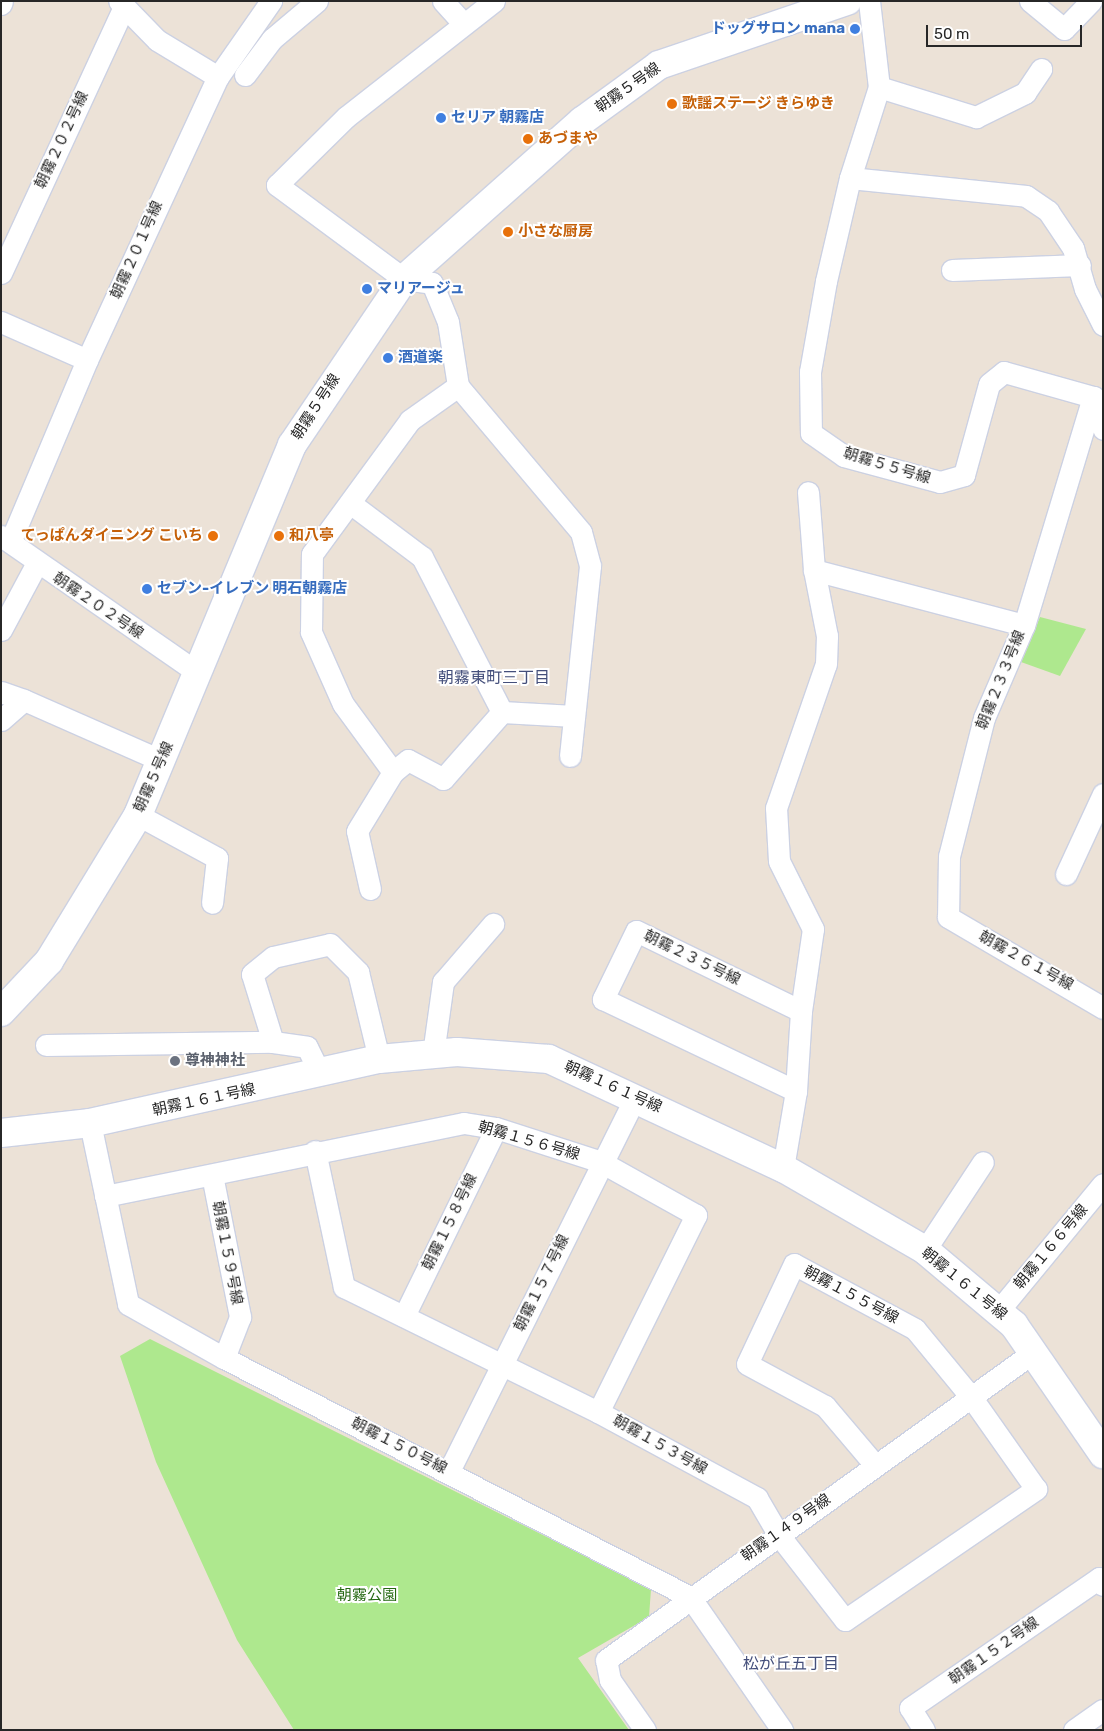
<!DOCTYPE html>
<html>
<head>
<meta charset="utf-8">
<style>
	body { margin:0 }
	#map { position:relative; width:1104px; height:1731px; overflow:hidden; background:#ece2d7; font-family:Rubik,"Noto Sans JP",sans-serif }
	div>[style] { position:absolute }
	.green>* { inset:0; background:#aee88e }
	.roads { filter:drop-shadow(1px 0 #ccd1e2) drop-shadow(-1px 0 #ccd1e2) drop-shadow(0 1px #ccd1e2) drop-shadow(0 -1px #ccd1e2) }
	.minor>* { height:21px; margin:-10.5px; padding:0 10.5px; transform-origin:10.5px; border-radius:10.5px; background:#fff }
	.tertiary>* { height:28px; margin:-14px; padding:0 14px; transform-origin:14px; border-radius:14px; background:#fff }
	.dots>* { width:14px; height:14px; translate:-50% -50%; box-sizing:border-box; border:2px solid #fff; border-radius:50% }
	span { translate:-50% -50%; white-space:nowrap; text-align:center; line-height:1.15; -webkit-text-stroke:4px #fff; paint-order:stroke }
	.shop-label { font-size:15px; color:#366cbe; font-weight:700 }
	.right { translate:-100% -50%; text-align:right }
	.left { translate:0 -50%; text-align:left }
	.street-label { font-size:15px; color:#272727 }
	.food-label { font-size:15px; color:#c56008; font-weight:700 }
	.worship-label { font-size:15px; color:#5b616d; font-weight:700 }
	.park-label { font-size:15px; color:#266913 }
	.neighbourhood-label { font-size:16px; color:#444f7b }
	.frame { position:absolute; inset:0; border:2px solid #272727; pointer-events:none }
	.scale { position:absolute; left:926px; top:25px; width:156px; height:22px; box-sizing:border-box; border:2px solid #272727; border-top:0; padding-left:6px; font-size:15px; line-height:18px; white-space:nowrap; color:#272727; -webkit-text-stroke:4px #fff; paint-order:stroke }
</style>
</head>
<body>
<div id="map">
	<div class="green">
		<i style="clip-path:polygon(1040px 617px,1086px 629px,1060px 676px,1021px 662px)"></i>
		<i style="clip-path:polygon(150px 1339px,651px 1589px,649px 1617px,578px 1658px,629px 1730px,294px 1730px,237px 1640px,156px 1462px,120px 1356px)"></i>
	</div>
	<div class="roads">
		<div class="minor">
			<i style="left:443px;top:1px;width:30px;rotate:48deg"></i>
			<i style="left:494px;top:1px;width:188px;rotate:141.9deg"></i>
			<i style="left:346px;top:117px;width:97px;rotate:135.4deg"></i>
			<i style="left:277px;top:185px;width:158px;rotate:36.5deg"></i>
			<i style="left:404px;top:279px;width:28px;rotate:8deg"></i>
			<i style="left:432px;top:283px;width:42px;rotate:67.7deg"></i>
			<i style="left:448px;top:322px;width:65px;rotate:81.1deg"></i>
			<i style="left:458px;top:386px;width:191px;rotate:49.9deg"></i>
			<i style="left:581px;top:532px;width:35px;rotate:75deg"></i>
			<i style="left:590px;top:566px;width:191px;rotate:96deg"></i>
			<i style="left:869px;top:1px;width:87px;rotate:83.4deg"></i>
			<i style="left:879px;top:87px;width:96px;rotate:107.7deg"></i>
			<i style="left:850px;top:178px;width:106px;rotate:103.1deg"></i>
			<i style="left:826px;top:281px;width:92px;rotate:100deg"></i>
			<i style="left:810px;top:372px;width:61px;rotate:89.1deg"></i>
			<i style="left:811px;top:433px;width:40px;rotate:34.9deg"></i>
			<i style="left:844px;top:456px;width:99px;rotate:15.2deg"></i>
			<i style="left:940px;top:482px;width:25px;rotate:-16deg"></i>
			<i style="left:964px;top:475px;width:94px;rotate:-74.6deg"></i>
			<i style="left:989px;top:384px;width:19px;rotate:-39deg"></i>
			<i style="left:1004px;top:372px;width:92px;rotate:15.7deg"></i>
			<i style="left:1093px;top:397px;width:238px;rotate:106.8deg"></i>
			<i style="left:1030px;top:1px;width:44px;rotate:39.5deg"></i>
			<i style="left:1064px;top:29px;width:39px;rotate:-46deg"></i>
			<i style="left:1px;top:4px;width:3px;rotate:-72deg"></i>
			<i style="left:245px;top:75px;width:45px;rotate:-53.1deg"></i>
			<i style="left:272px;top:39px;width:59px;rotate:-40.2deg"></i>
			<i style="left:218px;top:77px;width:93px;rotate:-55.1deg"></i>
			<i style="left:879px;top:87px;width:102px;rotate:17.2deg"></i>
			<i style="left:976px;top:117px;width:55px;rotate:-26.1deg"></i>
			<i style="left:1025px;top:93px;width:29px;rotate:-56deg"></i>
			<i style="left:850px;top:178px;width:177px;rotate:5.8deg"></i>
			<i style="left:1026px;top:196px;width:27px;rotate:34deg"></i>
			<i style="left:1048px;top:211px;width:45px;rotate:56deg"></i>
			<i style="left:1073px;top:248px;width:43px;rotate:73.7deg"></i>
			<i style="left:1085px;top:289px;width:40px;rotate:63.4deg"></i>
			<i style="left:952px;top:270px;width:128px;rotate:-2.2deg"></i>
			<i style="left:1px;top:273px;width:293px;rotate:-65.2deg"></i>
			<i style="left:1px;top:322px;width:94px;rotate:23.8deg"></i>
			<i style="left:1094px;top:397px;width:33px;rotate:74deg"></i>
			<i style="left:350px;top:503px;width:90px;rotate:36.9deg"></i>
			<i style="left:422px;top:557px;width:174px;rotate:62.7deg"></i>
			<i style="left:1px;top:536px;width:240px;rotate:34.8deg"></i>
			<i style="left:11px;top:540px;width:195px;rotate:-67.1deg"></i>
			<i style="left:87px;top:360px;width:312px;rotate:-65.2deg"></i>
			<i style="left:218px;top:77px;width:71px;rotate:-148.8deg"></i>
			<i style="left:157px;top:40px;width:54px;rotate:-134.3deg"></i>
			<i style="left:814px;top:570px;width:217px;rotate:14.7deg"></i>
			<i style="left:1024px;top:625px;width:101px;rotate:113.3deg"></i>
			<i style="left:984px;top:718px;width:142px;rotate:104.2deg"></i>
			<i style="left:949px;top:856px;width:61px;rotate:90.9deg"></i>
			<i style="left:948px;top:917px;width:180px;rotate:30.4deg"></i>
			<i style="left:1px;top:630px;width:76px;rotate:-61.8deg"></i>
			<i style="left:1px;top:692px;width:24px;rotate:19deg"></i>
			<i style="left:1px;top:720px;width:30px;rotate:-41deg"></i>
			<i style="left:24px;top:700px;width:151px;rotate:23.8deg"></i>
			<i style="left:393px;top:772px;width:19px;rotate:-39deg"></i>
			<i style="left:408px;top:760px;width:40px;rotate:28deg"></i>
			<i style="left:443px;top:779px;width:89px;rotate:-48.6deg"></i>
			<i style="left:502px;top:712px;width:72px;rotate:3.2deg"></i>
			<i style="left:138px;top:815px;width:90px;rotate:28.6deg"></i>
			<i style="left:217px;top:858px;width:45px;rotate:96.3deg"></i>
			<i style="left:1066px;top:874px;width:88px;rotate:-65.2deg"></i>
			<i style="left:370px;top:889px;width:59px;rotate:-102.6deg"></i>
			<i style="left:357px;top:831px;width:69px;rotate:-58.6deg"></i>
			<i style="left:393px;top:772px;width:84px;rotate:-126.3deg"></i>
			<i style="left:343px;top:704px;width:79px;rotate:-114deg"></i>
			<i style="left:311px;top:632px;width:78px;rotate:-89.3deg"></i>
			<i style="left:312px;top:554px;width:166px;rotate:-53.8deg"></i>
			<i style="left:410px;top:420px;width:59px;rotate:-35.3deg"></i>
			<i style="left:801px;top:1011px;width:83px;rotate:-81.7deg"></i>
			<i style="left:813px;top:929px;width:76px;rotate:-116.6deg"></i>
			<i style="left:779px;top:861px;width:53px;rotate:-93.2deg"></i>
			<i style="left:776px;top:808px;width:152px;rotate:-70.9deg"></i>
			<i style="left:826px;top:664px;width:28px;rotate:-88deg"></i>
			<i style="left:827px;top:636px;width:67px;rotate:-101.1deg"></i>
			<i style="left:814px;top:570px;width:78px;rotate:-94.4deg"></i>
			<i style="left:273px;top:1042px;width:71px;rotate:-107.2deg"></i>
			<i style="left:252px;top:974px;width:27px;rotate:-39deg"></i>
			<i style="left:273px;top:957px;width:58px;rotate:-12.8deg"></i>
			<i style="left:330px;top:944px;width:40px;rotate:45deg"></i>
			<i style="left:358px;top:972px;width:89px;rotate:76.4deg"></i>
			<i style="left:46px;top:1045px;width:227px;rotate:-0.8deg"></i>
			<i style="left:273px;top:1042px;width:34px;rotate:8deg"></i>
			<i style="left:307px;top:1047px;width:30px;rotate:64deg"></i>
			<i style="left:433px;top:1054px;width:73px;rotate:-82.1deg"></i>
			<i style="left:443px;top:982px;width:77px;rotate:-49.2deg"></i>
			<i style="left:90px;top:1123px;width:185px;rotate:78.1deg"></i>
			<i style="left:128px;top:1304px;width:110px;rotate:29.4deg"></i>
			<i style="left:224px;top:1358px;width:524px;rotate:27.15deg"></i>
			<i style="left:690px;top:1597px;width:162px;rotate:55.3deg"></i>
			<i style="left:315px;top:1151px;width:139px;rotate:78deg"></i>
			<i style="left:344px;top:1287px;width:283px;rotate:26.2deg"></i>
			<i style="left:598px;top:1412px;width:181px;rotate:28.4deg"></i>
			<i style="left:757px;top:1498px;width:42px;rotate:59.7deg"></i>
			<i style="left:778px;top:1534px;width:109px;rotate:52.1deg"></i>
			<i style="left:845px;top:1620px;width:232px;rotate:-34.4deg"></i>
			<i style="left:1036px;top:1489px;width:113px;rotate:-125.2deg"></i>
			<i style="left:971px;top:1397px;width:88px;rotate:-129.5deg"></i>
			<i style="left:915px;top:1329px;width:137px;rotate:-151.8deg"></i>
			<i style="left:794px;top:1264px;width:110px;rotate:115.2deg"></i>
			<i style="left:747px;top:1364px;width:89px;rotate:28.3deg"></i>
			<i style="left:825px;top:1406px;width:77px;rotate:49.7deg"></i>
			<i style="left:783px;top:1168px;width:78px;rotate:-80.4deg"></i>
			<i style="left:796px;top:1091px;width:80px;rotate:-86.4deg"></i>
			<i style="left:801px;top:1011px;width:183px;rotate:-154.1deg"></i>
			<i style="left:636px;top:931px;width:76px;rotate:115.9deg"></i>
			<i style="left:603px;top:999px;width:214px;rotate:25.5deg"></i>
			<i style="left:212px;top:1175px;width:145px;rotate:78.8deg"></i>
			<i style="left:240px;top:1317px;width:44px;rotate:111.3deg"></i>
			<i style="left:105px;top:1196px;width:366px;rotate:-11.5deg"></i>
			<i style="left:464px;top:1123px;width:32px;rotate:9deg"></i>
			<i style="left:496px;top:1128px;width:110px;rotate:17.9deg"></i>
			<i style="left:601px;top:1162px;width:109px;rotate:29.2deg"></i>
			<i style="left:696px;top:1215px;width:220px;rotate:116.4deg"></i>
			<i style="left:925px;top:1250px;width:105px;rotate:-56.6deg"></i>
			<i style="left:999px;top:1310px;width:163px;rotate:-50.5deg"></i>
			<i style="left:404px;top:1316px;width:209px;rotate:-63.9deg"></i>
			<i style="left:449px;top:1471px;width:419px;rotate:-63.5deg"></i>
			<i style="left:645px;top:1730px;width:61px;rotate:-125deg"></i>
			<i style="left:610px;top:1680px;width:20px;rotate:-101deg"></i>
			<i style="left:606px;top:1660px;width:529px;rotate:-35.76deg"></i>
			<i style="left:924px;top:1730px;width:26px;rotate:-122deg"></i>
			<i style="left:910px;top:1708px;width:229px;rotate:-34.5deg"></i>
			<i style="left:1099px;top:1578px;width:8px;rotate:60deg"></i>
			<i style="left:1074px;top:1730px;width:35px;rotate:-35deg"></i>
		</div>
		<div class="tertiary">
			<i style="left:1px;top:1012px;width:70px;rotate:-46.7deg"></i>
			<i style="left:49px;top:961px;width:171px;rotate:-58.6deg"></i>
			<i style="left:138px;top:815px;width:401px;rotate:-67.4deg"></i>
			<i style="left:292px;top:445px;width:200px;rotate:-56deg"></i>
			<i style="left:404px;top:279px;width:238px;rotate:-41.6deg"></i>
			<i style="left:582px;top:121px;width:95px;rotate:-36deg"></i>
			<i style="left:659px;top:65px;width:199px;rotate:-18.8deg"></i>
			<i style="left:1px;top:1133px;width:90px;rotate:-6.4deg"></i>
			<i style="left:90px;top:1123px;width:296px;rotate:-12.5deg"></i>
			<i style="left:379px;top:1059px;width:78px;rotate:-5.1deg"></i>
			<i style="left:457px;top:1052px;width:92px;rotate:4.4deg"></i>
			<i style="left:549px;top:1059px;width:258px;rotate:25deg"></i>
			<i style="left:783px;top:1168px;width:164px;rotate:30deg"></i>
			<i style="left:925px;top:1250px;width:116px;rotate:40.1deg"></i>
			<i style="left:1014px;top:1325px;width:157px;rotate:55.4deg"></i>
		</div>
	</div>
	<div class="dots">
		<i style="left:855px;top:29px;background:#3f7fe0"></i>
		<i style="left:672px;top:104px;background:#e8710a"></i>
		<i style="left:441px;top:118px;background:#3f7fe0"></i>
		<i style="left:528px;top:139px;background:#e8710a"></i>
		<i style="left:508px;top:232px;background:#e8710a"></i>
		<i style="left:367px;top:289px;background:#3f7fe0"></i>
		<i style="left:388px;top:358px;background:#3f7fe0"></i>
		<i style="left:213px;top:536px;background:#e8710a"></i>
		<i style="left:279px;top:536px;background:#e8710a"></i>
		<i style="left:147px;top:589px;background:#3f7fe0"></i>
		<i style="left:175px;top:1061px;background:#6b7280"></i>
	</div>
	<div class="shop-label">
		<span class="right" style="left:845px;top:29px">ドッグサロン mana</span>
		<span class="left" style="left:451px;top:118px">セリア 朝霧店</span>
		<span class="left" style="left:377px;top:289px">マリアージュ</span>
		<span class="left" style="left:398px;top:358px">酒道楽</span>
		<span class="left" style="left:157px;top:589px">セブン-イレブン 明石朝霧店</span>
	</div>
	<div class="street-label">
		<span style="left:628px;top:88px;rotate:-35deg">朝霧５号線</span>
		<span style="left:62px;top:140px;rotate:-65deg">朝霧２０２号線</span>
		<span style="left:137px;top:250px;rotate:-66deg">朝霧２０１号線</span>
		<span style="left:316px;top:407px;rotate:-57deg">朝霧５号線</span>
		<span style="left:887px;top:466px;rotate:17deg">朝霧５５号線</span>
		<span style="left:98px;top:606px;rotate:34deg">朝霧２０２号線</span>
		<span style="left:1001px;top:680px;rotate:-68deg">朝霧２３３号線</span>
		<span style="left:154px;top:777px;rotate:-66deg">朝霧５号線</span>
		<span style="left:692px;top:958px;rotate:26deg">朝霧２３５号線</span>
		<span style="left:1026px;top:961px;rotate:29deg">朝霧２６１号線</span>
		<span style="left:613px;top:1087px;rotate:24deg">朝霧１６１号線</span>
		<span style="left:204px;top:1100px;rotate:-12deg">朝霧１６１号線</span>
		<span style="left:529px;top:1141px;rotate:16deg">朝霧１５６号線</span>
		<span style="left:450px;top:1222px;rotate:-64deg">朝霧１５８号線</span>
		<span style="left:1051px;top:1247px;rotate:-50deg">朝霧１６６号線</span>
		<span style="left:227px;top:1253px;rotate:79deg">朝霧１５９号線</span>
		<span style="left:542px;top:1283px;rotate:-64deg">朝霧１５７号線</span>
		<span style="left:964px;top:1284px;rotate:39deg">朝霧１６１号線</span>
		<span style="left:851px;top:1295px;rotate:28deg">朝霧１５５号線</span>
		<span style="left:660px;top:1445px;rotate:29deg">朝霧１５３号線</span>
		<span style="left:399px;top:1446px;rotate:27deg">朝霧１５０号線</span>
		<span style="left:786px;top:1528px;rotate:-35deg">朝霧１４９号線</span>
		<span style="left:994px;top:1651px;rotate:-35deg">朝霧１５２号線</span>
	</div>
	<div class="food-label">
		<span class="left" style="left:682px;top:104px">歌謡ステージ きらゆき</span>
		<span class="left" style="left:538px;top:139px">あづまや</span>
		<span class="left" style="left:518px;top:232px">小さな厨房</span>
		<span class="right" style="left:203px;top:536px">てっぱんダイニング こいち</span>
		<span class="left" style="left:289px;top:536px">和八亭</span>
	</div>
	<div class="worship-label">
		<span class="left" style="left:185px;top:1061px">尊神神社</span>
	</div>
	<div class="park-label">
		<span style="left:367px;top:1596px">朝霧公園</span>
	</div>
	<div class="neighbourhood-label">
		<span style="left:494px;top:678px">朝霧東町三丁目</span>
		<span style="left:791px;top:1664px">松が丘五丁目</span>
	</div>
	<div class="frame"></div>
	<div class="scale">50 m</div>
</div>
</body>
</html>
